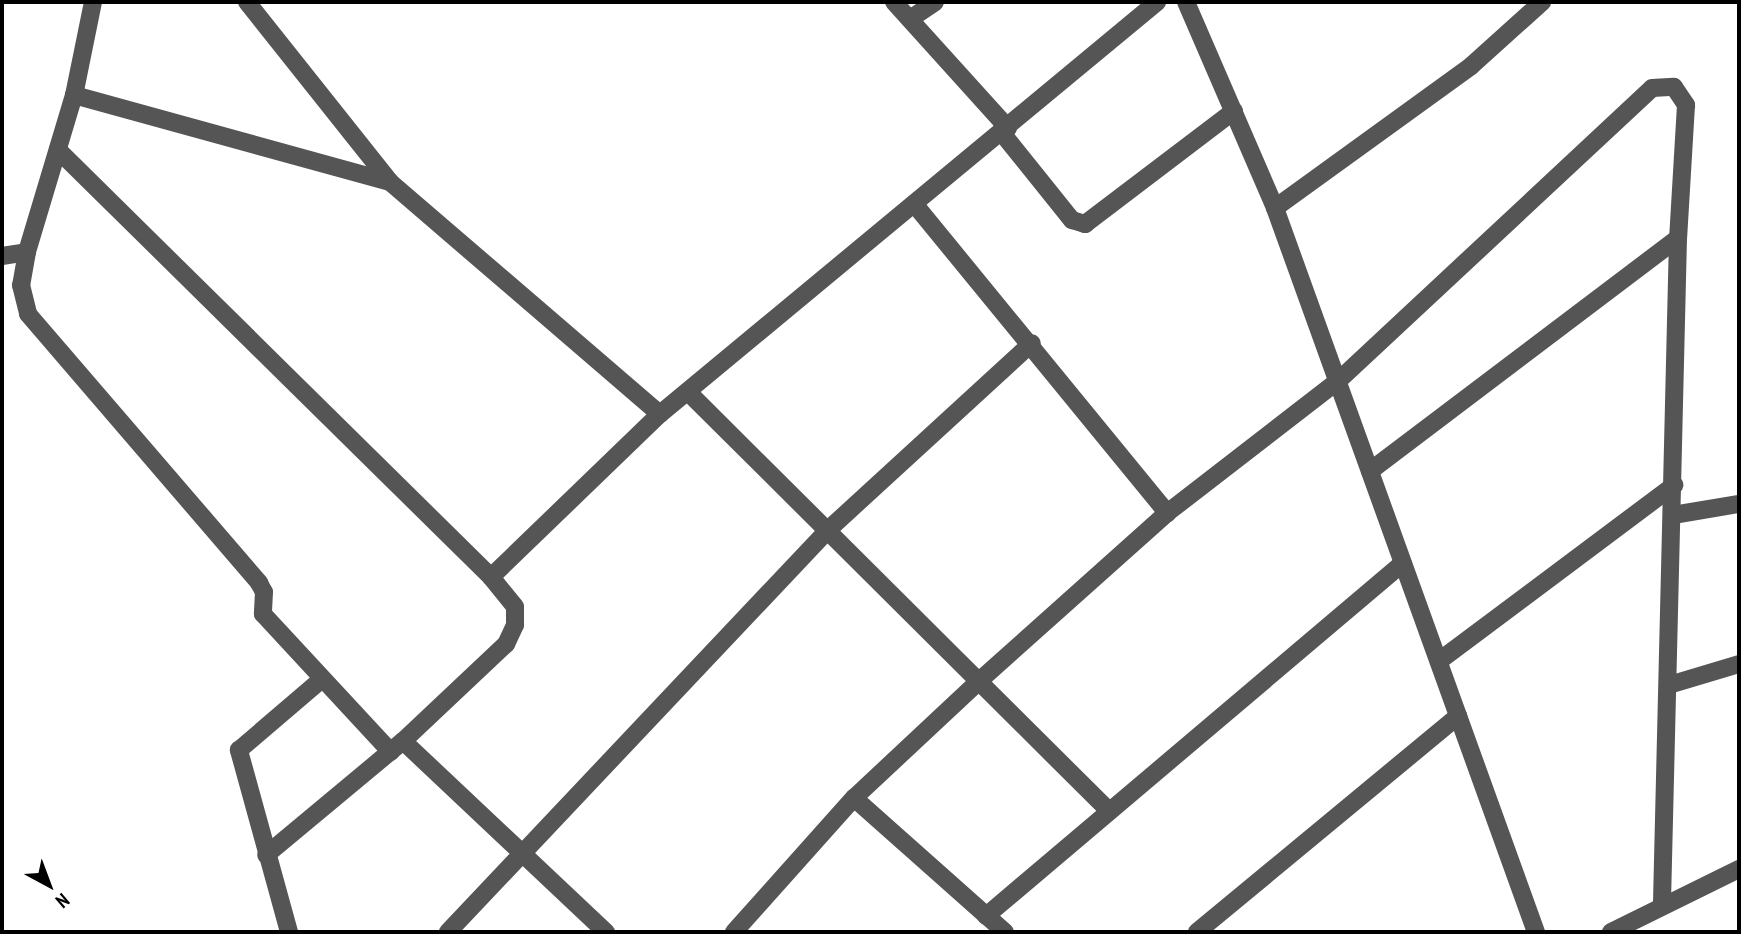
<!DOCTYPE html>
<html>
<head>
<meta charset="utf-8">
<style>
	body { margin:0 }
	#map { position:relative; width:1741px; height:934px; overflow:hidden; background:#fff; font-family:"PT Sans Narrow",sans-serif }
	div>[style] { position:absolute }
	.minor>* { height:18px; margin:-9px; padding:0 9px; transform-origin:9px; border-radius:9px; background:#555 }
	span { translate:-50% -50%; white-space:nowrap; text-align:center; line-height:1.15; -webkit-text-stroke:5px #fff; paint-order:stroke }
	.frame { position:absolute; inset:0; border:4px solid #000; pointer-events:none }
	.north { position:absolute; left:14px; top:850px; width:70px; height:70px; -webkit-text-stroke:5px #fff; paint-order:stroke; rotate:139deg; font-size:19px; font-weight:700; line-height:28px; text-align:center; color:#000 }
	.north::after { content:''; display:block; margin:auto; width:24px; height:32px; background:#000; clip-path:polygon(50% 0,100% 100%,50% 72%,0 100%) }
</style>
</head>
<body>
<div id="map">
	<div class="minor">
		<i style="left:93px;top:2px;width:95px;rotate:101.5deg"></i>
		<i style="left:74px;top:95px;width:164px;rotate:106.7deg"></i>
		<i style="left:27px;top:252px;width:34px;rotate:100deg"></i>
		<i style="left:21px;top:285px;width:30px;rotate:76deg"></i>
		<i style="left:28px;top:314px;width:355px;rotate:49.3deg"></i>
		<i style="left:259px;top:583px;width:10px;rotate:61deg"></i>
		<i style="left:264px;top:592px;width:22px;rotate:93deg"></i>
		<i style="left:263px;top:614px;width:188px;rotate:47.2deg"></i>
		<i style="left:247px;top:2px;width:230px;rotate:51.5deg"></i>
		<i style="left:390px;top:182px;width:356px;rotate:40.7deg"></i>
		<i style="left:894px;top:2px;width:170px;rotate:47.9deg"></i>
		<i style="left:1186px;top:2px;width:224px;rotate:66.6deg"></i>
		<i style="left:1275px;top:208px;width:770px;rotate:70.18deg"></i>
		<i style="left:910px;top:19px;width:30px;rotate:-34deg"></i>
		<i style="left:74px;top:95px;width:328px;rotate:15.4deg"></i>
		<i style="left:1002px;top:133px;width:112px;rotate:51.2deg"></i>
		<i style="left:1072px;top:220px;width:14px;rotate:17deg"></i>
		<i style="left:1085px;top:224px;width:187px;rotate:-37.2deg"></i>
		<i style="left:58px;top:150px;width:608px;rotate:44.6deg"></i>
		<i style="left:491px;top:577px;width:38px;rotate:51deg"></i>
		<i style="left:515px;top:607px;width:18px;rotate:90deg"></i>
		<i style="left:515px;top:625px;width:21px;rotate:115deg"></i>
		<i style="left:506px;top:644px;width:141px;rotate:136.7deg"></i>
		<i style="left:403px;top:741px;width:178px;rotate:140.2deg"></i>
		<i style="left:916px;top:206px;width:397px;rotate:50.7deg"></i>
		<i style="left:1275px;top:208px;width:242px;rotate:-35.9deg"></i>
		<i style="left:1471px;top:66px;width:96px;rotate:-42deg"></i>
		<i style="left:2px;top:256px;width:25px;rotate:-9deg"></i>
		<i style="left:688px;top:392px;width:594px;rotate:44.86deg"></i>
		<i style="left:1370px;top:471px;width:386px;rotate:-37.1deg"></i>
		<i style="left:1673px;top:515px;width:67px;rotate:-9.5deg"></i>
		<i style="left:491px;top:577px;width:235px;rotate:-44deg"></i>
		<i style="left:660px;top:414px;width:646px;rotate:-39.66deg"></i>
		<i style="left:1439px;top:661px;width:294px;rotate:-36.8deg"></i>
		<i style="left:1669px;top:685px;width:73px;rotate:-16.7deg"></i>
		<i style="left:403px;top:741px;width:279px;rotate:43.3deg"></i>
		<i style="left:854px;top:798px;width:202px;rotate:41.6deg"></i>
		<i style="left:986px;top:916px;width:546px;rotate:-40.25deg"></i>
		<i style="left:289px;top:932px;width:189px;rotate:-105.4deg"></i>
		<i style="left:239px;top:750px;width:109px;rotate:-40.5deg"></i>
		<i style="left:448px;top:932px;width:555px;rotate:-46.61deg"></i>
		<i style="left:829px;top:529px;width:275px;rotate:-42.5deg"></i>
		<i style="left:734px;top:932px;width:180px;rotate:-48.2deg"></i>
		<i style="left:854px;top:798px;width:170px;rotate:-43.1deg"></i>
		<i style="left:978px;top:682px;width:254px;rotate:-41.8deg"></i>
		<i style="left:1167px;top:513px;width:216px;rotate:-37.7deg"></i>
		<i style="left:1338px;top:381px;width:429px;rotate:-43deg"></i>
		<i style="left:1652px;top:88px;width:22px;rotate:-3deg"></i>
		<i style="left:1674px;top:87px;width:22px;rotate:56deg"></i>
		<i style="left:1686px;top:105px;width:133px;rotate:93.4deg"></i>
		<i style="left:1678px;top:238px;width:665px;rotate:91.38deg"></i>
		<i style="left:1197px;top:932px;width:339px;rotate:-39.6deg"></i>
		<i style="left:1611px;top:932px;width:143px;rotate:-26.2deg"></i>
	</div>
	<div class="frame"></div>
	<div class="north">N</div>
</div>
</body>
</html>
